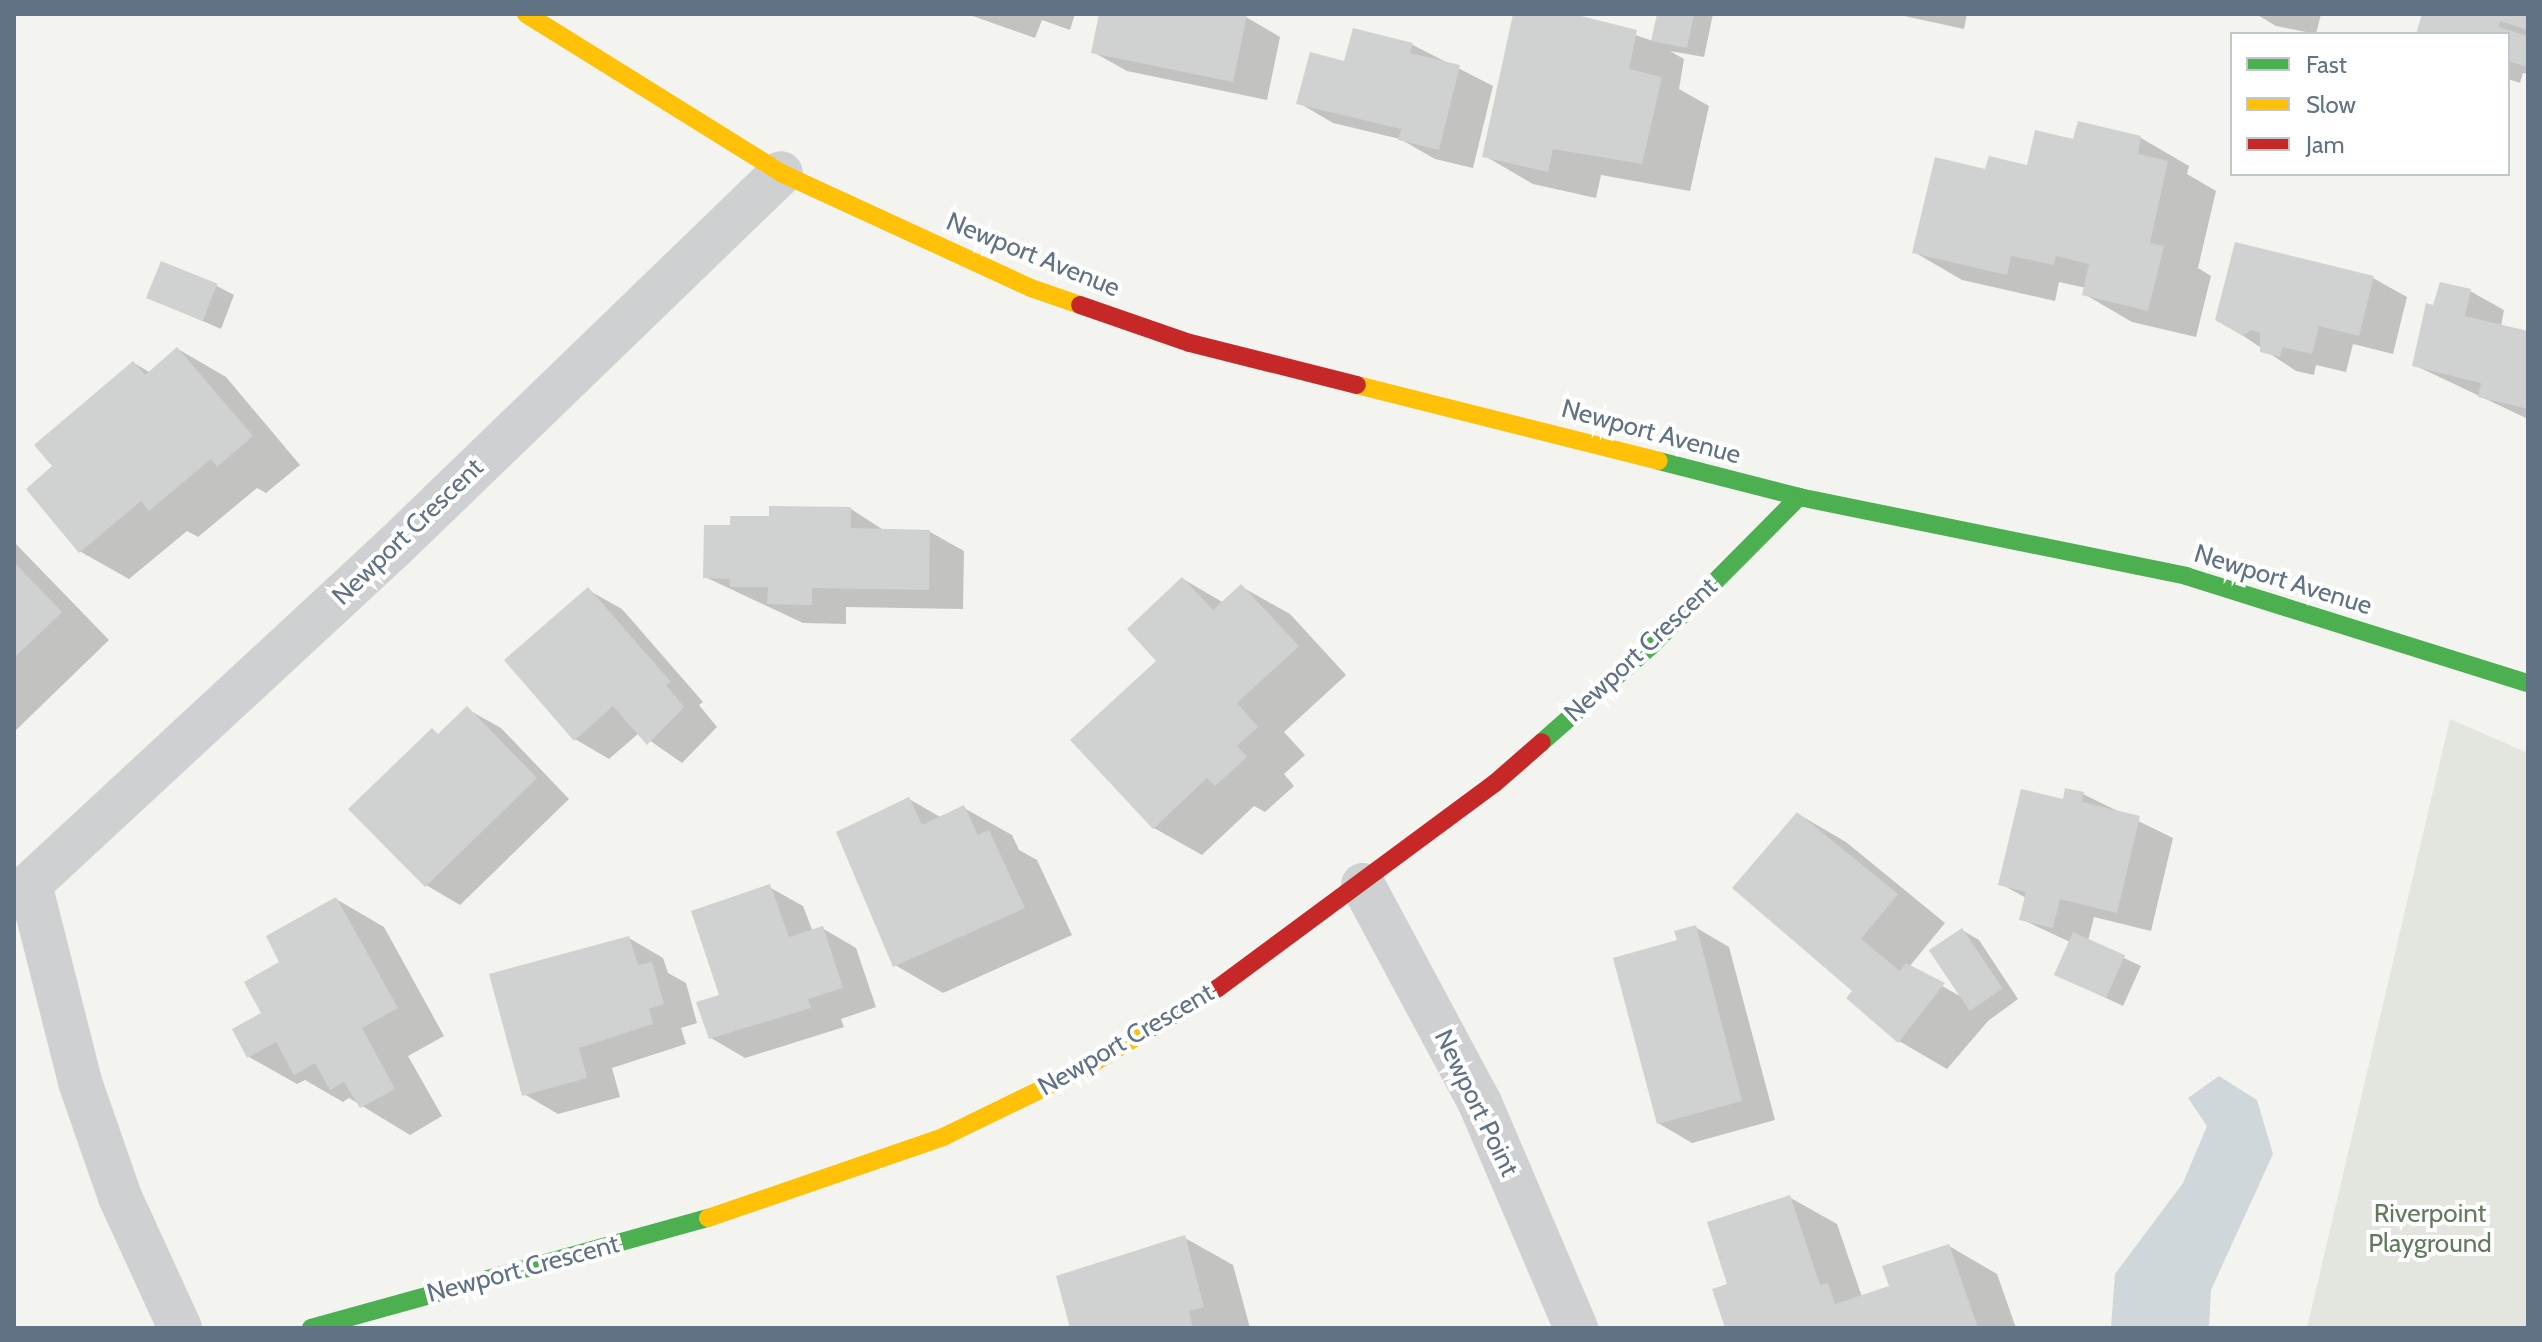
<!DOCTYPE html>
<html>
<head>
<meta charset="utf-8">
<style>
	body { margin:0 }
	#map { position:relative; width:2542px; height:1342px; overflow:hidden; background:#f3f3f0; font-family:Cabin,sans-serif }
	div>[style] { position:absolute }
	.green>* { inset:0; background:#e2e6de }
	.water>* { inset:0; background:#cfd7da }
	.shadow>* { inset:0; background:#0003 }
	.building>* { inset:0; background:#d0d1d1; transform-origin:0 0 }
	.street>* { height:44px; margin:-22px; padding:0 22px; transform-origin:22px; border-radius:22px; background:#cfd0d1 }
	.fast>* { height:18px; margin:-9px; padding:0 9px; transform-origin:9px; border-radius:9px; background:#4caf50 }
	.slow>* { height:18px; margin:-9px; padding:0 9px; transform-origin:9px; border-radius:9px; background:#ffc107 }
	.jam>* { height:18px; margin:-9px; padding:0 9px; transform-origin:9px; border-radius:9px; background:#c62828 }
	span { translate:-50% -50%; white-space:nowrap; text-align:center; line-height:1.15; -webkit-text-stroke:8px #fff; paint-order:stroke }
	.street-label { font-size:26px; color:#607283 }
	.park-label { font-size:26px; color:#647a5f }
	.frame { position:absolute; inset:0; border:16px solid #607283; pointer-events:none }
	.legend { position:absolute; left:2230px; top:32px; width:280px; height:144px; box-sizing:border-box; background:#fff; border:2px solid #bfc7cd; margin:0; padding:10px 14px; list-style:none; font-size:24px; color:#607283 }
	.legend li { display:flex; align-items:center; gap:16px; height:40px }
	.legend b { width:40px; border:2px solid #bfc7cd }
</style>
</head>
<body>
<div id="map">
	<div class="green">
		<i style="clip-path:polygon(2450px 719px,2528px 753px,2528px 1328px,2307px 1328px)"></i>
	</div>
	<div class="water">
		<i style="clip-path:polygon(2219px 1076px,2257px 1100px,2273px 1154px,2211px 1290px,2209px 1328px,2111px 1328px,2115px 1274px,2183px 1183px,2207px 1126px,2188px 1098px)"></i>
	</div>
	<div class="shadow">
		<i style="clip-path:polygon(967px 14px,1075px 14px,1070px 30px,1042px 20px,1035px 38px)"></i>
		<i style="clip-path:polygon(1101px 14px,1246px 17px,1280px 37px,1267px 100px,1127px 71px,1093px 52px)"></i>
		<i style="clip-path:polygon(1516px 14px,1574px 14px,1653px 41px,1659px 14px,1713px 14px,1704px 57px,1670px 51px,1684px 59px,1679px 89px,1709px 106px,1690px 191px,1601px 175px,1596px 198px,1533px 184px,1485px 156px)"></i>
		<i style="clip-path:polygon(1895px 14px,1967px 14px,1964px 29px)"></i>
		<i style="clip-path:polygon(2256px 14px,2321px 14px,2316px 34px,2276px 26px)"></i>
		<i style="clip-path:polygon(2424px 14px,2528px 14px,2528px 74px,2523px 73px,2520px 83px,2508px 79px,2508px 34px,2418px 34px)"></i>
		<i style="clip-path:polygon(1354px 30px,1413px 45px,1493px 86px,1473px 168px,1435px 159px,1400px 139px,1333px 123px,1299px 103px,1345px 64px)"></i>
		<i style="clip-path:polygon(2141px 138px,2189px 166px,2187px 174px,2216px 191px,2198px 268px,2211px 276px,2196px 337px,2132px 322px,2084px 294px,2086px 288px,2059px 282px,2055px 301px,1962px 280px,1914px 252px,1987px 172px,2029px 167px,2075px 142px)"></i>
		<i style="clip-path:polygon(2373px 278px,2407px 297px,2393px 354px,2353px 344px,2346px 372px,2316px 365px,2314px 375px,2296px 371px,2218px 319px)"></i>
		<i style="clip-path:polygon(217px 286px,234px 295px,221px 329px,147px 297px)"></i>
		<i style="clip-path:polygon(2470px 291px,2504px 310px,2501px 326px,2528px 333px,2528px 419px,2414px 365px,2435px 307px)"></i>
		<i style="clip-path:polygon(178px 349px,226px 377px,300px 465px,266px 493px,257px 488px,198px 537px,187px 531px,129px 579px,81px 552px,28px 489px,55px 467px,134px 363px,151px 373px)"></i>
		<i style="clip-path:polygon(851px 509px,885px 531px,930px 532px,964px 551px,963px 609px,846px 607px,846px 624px,803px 623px,705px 577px,732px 528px)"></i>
		<i style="clip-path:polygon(14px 542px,109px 640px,14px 732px)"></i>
		<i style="clip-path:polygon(1183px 579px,1224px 603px,1242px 587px,1290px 614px,1346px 675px,1284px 732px,1305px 755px,1284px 774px,1294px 786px,1265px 812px,1254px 806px,1202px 855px,1154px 828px,1158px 661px)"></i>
		<i style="clip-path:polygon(588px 590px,622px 609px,703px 702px,699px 705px,717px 727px,682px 763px,639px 733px,609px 759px,575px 739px)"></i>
		<i style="clip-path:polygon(467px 709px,501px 728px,569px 799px,460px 905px,426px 885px,440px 735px)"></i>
		<i style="clip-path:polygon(2083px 794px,2173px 838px,2151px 931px,2094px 917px,2088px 941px,2141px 966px,2123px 1006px,2057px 975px,2070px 942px,2021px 919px,2026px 898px,2001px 884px,2064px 801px)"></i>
		<i style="clip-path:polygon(909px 799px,942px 818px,964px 808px,1012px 835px,1019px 850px,1037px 860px,1072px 935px,943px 993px,895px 965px)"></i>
		<i style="clip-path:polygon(1798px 814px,1846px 842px,1945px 923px,1909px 967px,1965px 999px,1962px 930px,1979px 940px,2018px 999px,1988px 1021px,1947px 1069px,1899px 1041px,1855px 991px)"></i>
		<i style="clip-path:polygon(769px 887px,803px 906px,813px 932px,822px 928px,856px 948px,876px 1007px,841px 1019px,844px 1027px,745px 1058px,711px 1038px,721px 997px)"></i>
		<i style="clip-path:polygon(336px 899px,384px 927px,444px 1036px,408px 1056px,442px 1116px,410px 1135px,349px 1098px,343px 1102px,305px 1080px,297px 1084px,249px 1057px,282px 963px)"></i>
		<i style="clip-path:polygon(1695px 927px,1729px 947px,1775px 1120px,1692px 1143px,1658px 1123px,1680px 942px)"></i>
		<i style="clip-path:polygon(629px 938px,663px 958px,668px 973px,686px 983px,697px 1023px,681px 1028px,686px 1044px,612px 1068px,620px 1097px,558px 1114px,524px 1094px)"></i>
		<i style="clip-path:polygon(1789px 1197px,1837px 1224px,1862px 1297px,1891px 1287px,1949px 1246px,1997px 1274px,2016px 1328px,1727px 1328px,1730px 1285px)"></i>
		<i style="clip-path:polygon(1185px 1238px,1233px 1265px,1250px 1328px,1072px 1328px)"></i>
	</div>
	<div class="building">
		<i style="clip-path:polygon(1099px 14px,1247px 15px,1233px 82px,1091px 53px)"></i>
		<i style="clip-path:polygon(1513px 14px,1573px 14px,1637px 30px,1629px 69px,1662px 77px,1642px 164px,1553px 149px,1548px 172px,1482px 157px)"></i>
		<i style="clip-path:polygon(1657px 14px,1694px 14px,1687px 48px,1651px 41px)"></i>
		<i style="clip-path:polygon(2422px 14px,2528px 14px,2528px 30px,2500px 21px,2498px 27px,2528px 36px,2528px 67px,2508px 61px,2508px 34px,2416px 34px)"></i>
		<i style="clip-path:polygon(1353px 28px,1413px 43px,1410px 53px,1460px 65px,1439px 150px,1398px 140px,1401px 129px,1296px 104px,1310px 52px,1344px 61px)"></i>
		<i style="clip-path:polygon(2078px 121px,2141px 136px,2138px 154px,2168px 161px,2150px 243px,2164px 246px,2148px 311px,2082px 295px,2089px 264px,2056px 256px,2054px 265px,2011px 256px,2007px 275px,1912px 253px,1935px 157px,1985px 169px,1989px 156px,2027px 165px,2035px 130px,2073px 139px)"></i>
		<i style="clip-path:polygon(2235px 242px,2374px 276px,2359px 336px,2319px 326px,2312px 354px,2282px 347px,2280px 357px,2260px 352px,2260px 333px,2251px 330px,2243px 336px,2215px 320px)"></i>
		<i style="left:161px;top:261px;width:61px;height:40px;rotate:22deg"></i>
		<i style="clip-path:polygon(2440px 282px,2471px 289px,2465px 316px,2528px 331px,2528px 409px,2478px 397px,2481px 383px,2412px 366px,2426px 303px,2433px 305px)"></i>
		<i style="clip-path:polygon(177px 347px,253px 436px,217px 467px,211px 459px,149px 511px,141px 501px,79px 553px,26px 489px,52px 466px,34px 445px,133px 361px,145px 375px)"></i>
		<i style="clip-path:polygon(769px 506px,851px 507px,851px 528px,930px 530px,929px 590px,812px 588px,812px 605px,767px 604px,768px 587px,730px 587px,730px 579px,703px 578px,704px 525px,730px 525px,730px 516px,769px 516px)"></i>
		<i style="clip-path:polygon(14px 562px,62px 612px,14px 658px)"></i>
		<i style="clip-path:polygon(1182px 577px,1213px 610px,1241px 584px,1299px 646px,1237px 703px,1258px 727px,1237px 746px,1247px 757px,1215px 786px,1207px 778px,1153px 829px,1070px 740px,1156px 661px,1127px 629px)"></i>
		<i style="clip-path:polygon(588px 587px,671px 682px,666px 685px,684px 707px,647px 745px,613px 706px,574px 741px,504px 660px)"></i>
		<i style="clip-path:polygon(467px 706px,537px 778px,425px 887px,348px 809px,432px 728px,438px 734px)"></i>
		<i style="clip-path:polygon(2065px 788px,2084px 792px,2082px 802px,2140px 816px,2117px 913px,2060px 899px,2053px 928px,2019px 920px,2026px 892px,1998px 885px,2021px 789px,2063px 799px)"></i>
		<i style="clip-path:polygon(909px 797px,922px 825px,964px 805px,978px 835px,989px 830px,1025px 908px,893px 967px,836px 832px)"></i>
		<i style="clip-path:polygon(1797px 812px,1898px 894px,1861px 939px,1900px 971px,1906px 963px,1945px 983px,1898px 1043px,1846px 998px,1852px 991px,1732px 888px)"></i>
		<i style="clip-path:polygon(770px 884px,789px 937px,823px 926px,843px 988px,808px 999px,811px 1008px,709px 1039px,696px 1002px,719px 995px,691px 911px)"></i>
		<i style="clip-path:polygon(336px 897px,398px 1008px,362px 1028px,395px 1089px,360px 1108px,344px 1082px,330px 1090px,315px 1063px,294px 1075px,276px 1042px,247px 1058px,232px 1029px,261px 1013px,244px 982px,279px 962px,266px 936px)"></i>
		<i style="clip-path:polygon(1696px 925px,1742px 1101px,1657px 1124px,1613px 958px,1677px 940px,1674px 931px)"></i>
		<i style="left:1962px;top:928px;width:73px;height:40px;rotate:56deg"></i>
		<i style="left:2073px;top:932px;width:57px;height:47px;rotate:24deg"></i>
		<i style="clip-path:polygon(629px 936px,638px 965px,652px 962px,664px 1004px,649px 1009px,653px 1024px,579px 1048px,587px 1078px,522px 1096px,489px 974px)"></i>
		<i style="clip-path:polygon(1790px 1195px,1820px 1285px,1828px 1283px,1835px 1304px,1889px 1286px,1882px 1266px,1949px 1244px,1978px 1328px,1725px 1328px,1712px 1289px,1727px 1284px,1707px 1222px)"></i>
		<i style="clip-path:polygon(1185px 1235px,1204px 1307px,1189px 1311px,1193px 1328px,1070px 1328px,1056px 1276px)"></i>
	</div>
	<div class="street">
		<i style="left:30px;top:884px;width:204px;rotate:75.8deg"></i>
		<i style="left:80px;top:1082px;width:122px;rotate:70.8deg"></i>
		<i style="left:120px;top:1197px;width:144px;rotate:65.4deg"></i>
		<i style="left:1363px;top:885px;width:247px;rotate:61.8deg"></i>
		<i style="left:1480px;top:1103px;width:245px;rotate:66.9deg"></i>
		<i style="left:14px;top:899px;width:518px;rotate:-42.81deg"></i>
		<i style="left:394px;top:547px;width:538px;rotate:-44.02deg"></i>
	</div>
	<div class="fast">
		<i style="left:1659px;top:461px;width:145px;rotate:14.4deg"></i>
		<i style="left:1799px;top:497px;width:395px;rotate:11.5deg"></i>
		<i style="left:2186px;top:576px;width:358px;rotate:17.4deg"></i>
		<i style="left:1542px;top:742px;width:147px;rotate:-41.4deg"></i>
		<i style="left:1652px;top:645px;width:209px;rotate:-45.2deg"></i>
		<i style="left:311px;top:1328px;width:412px;rotate:-15.5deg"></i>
	</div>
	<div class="slow">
		<i style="left:526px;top:14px;width:301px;rotate:31.9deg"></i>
		<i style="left:781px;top:173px;width:275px;rotate:24.7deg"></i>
		<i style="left:1031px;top:288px;width:52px;rotate:19.1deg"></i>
		<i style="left:1357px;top:385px;width:311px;rotate:14.1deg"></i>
		<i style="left:708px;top:1218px;width:249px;rotate:-19deg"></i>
		<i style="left:943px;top:1137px;width:156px;rotate:-25.9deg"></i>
		<i style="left:1083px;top:1069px;width:79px;rotate:-31.1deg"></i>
	</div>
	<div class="jam">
		<i style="left:1080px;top:305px;width:116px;rotate:19.1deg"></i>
		<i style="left:1190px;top:343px;width:172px;rotate:14.1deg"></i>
		<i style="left:1151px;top:1028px;width:78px;rotate:-30.8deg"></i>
		<i style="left:1218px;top:988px;width:345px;rotate:-36.5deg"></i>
		<i style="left:1495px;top:783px;width:62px;rotate:-41.1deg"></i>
	</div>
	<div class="street-label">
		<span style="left:1033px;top:255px;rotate:22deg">Newport Avenue</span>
		<span style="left:1651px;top:432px;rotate:15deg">Newport Avenue</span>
		<span style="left:408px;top:532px;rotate:-44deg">Newport Crescent</span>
		<span style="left:2283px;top:580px;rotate:17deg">Newport Avenue</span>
		<span style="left:1641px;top:650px;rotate:-43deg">Newport Crescent</span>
		<span style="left:1126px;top:1040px;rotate:-30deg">Newport Crescent</span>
		<span style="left:1476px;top:1103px;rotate:64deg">Newport Point</span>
		<span style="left:523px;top:1269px;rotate:-15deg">Newport Crescent</span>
	</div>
	<div class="park-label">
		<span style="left:2430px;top:1229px">Riverpoint<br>Playground</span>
	</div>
	<div class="frame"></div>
	<ul class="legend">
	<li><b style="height:10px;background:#4caf50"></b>Fast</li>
	<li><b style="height:10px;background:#ffc107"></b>Slow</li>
	<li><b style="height:10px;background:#c62828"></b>Jam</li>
	</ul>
</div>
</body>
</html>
